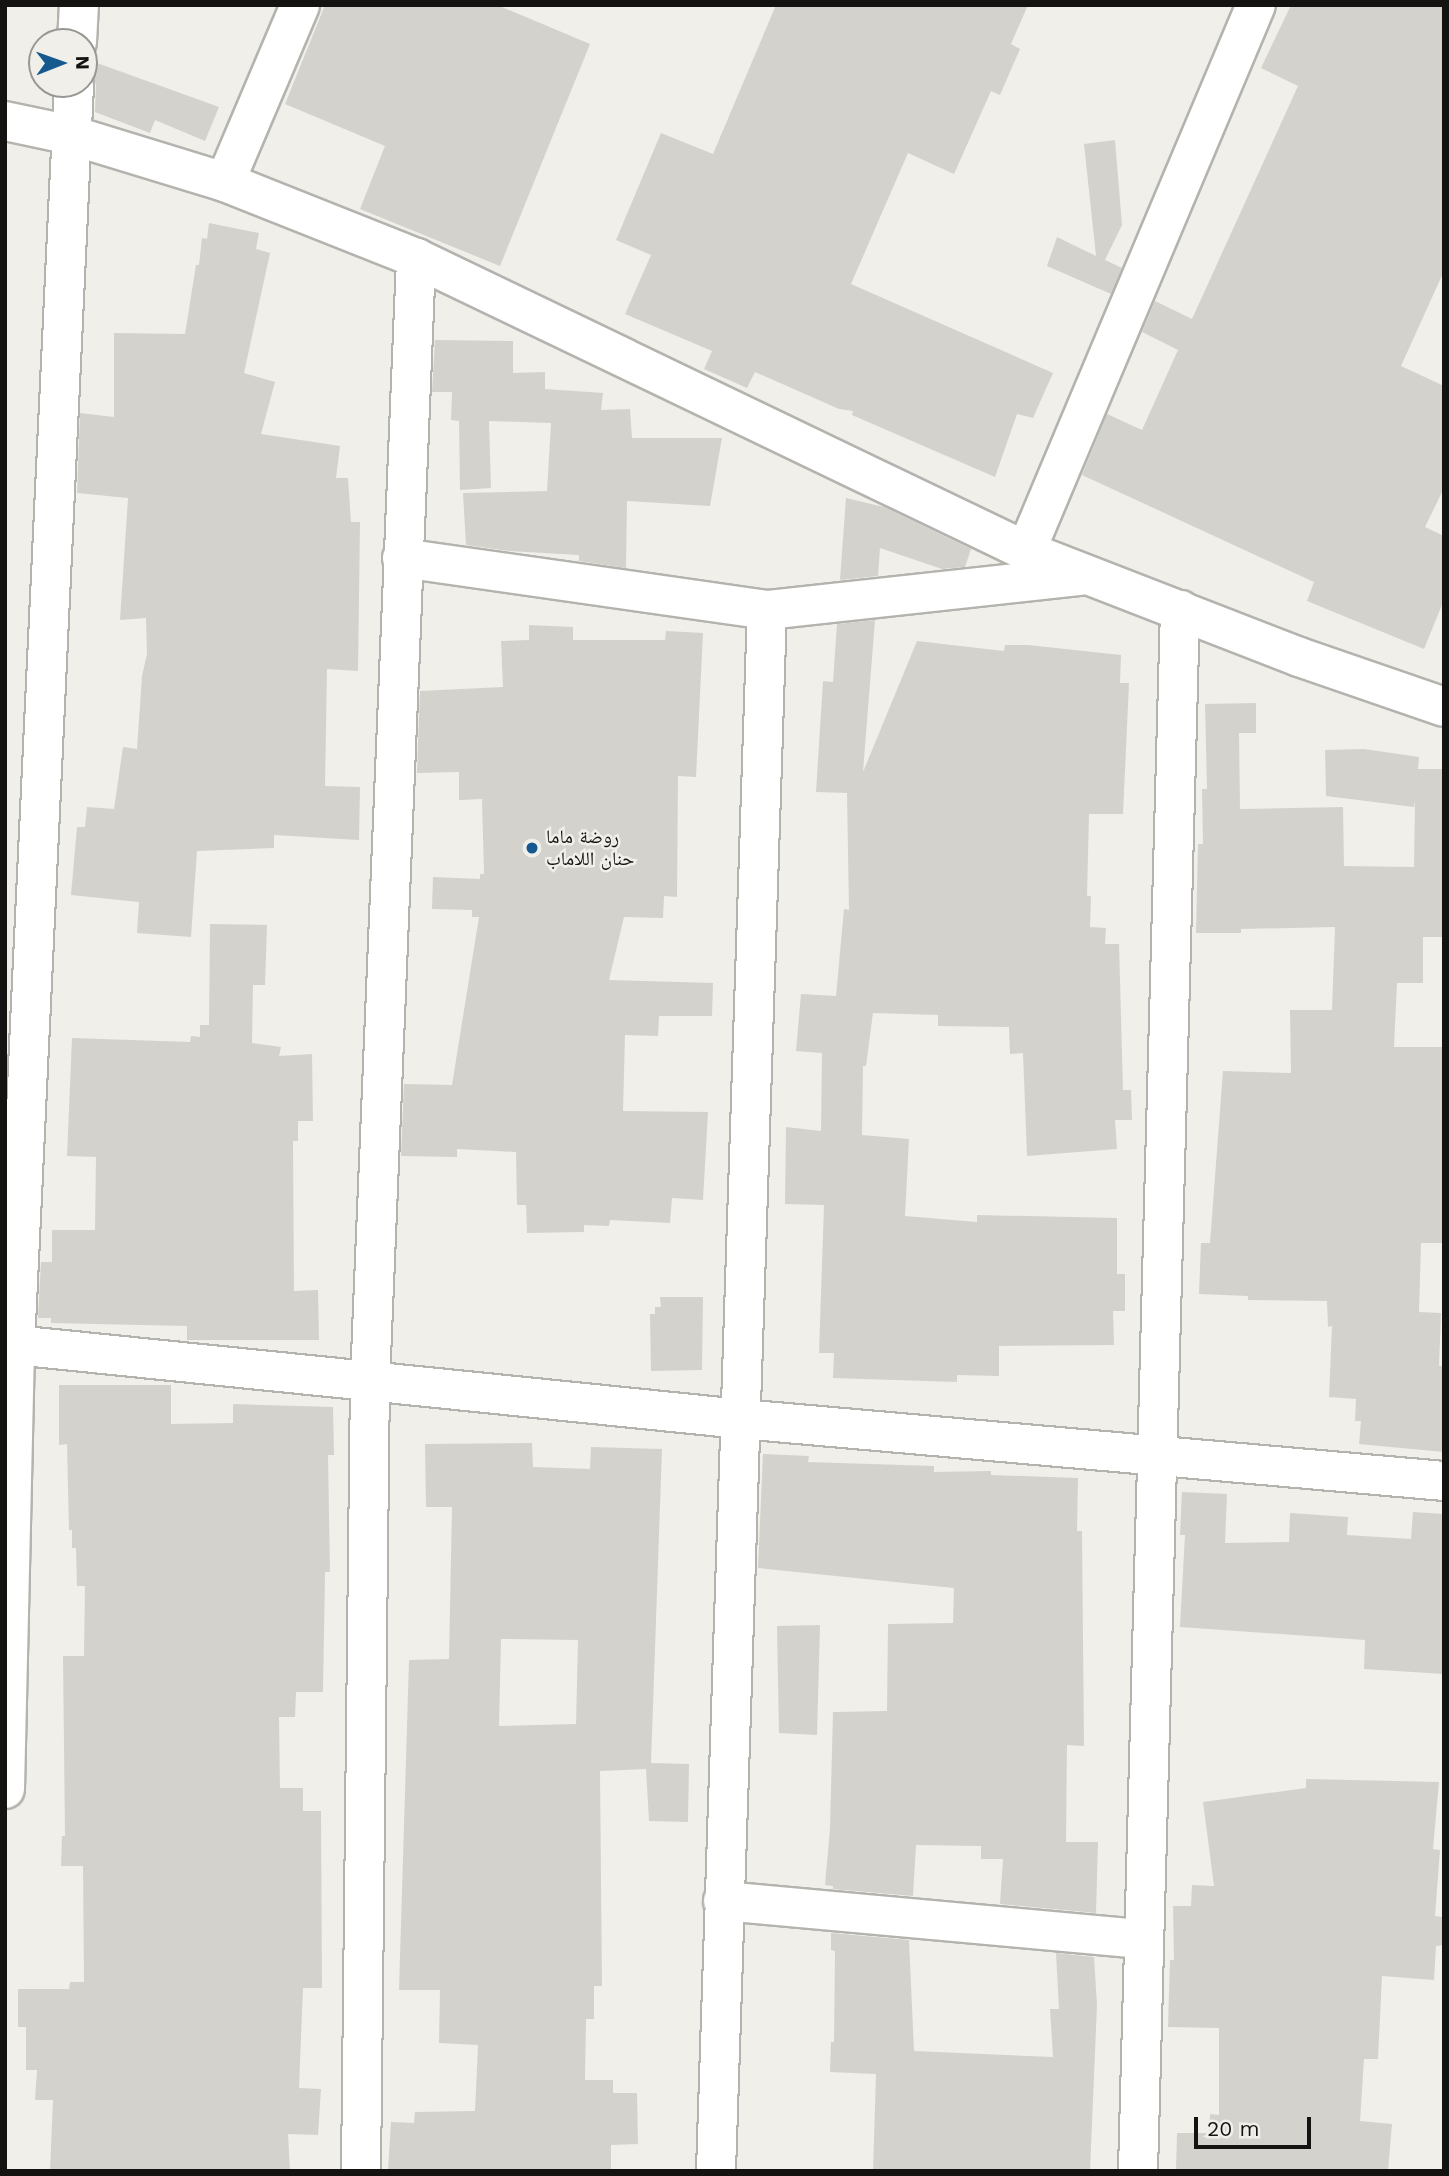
<!DOCTYPE html>
<html>
<head>
<meta charset="utf-8">
<style>
	body { margin:0 }
	#map { position:relative; width:1449px; height:2176px; overflow:hidden; background:#f0efea; font-family:"Work Sans","Noto Naskh Arabic",sans-serif }
	div>[style] { position:absolute }
	.building>* { inset:0; background:#d4d2cd }
	.roads { filter:drop-shadow(2px 0 #b4b3ae) drop-shadow(-2px 0 #b4b3ae) drop-shadow(0 2px #b4b3ae) drop-shadow(0 -2px #b4b3ae) }
	.minor>* { height:38px; margin:-19px; padding:0 19px; transform-origin:19px; border-radius:19px; background:#fff }
	.dots>* { width:19px; height:19px; translate:-50% -50%; box-sizing:border-box; border:4px solid #f0efea; border-radius:50% }
	span { translate:-50% -50%; white-space:nowrap; text-align:center; line-height:1.15; -webkit-text-stroke:5px #f0efea; paint-order:stroke }
	.poi-label { font-size:19px; color:#141312 }
	.left { translate:0 -50%; text-align:left }
	.frame { position:absolute; inset:0; border:7px solid #141312; pointer-events:none }
	.north { position:absolute; left:28px; top:28px; width:70px; height:70px; box-sizing:border-box; background:#f0efea; border:2px solid #989794; border-radius:50%; rotate:89deg; font-size:19px; font-weight:700; line-height:28px; text-align:center; color:#141312 }
	.north::after { content:''; display:block; margin:auto; width:24px; height:32px; background:#15598e; clip-path:polygon(50% 0,100% 100%,50% 72%,0 100%) }
	.scale { position:absolute; left:1194px; top:2117px; width:117px; height:32px; box-sizing:border-box; border:4px solid #141312; border-top:0; padding-left:9px; font-size:21px; line-height:24px; white-space:nowrap; color:#141312; -webkit-text-stroke:5px #f0efea; paint-order:stroke }
</style>
</head>
<body>
<div id="map">
	<div class="building">
		<i style="clip-path:polygon(325px 5px,497px 5px,590px 44px,500px 266px,360px 209px,385px 146px,285px 104px)"></i>
		<i style="clip-path:polygon(776px 5px,1028px 5px,1011px 44px,1020px 49px,1000px 95px,991px 91px,954px 174px,908px 153px,851px 284px,1053px 373px,1033px 418px,1017px 414px,995px 477px,852px 415px,853px 411px,839px 409px,755px 372px,747px 388px,704px 369px,712px 351px,625px 314px,651px 255px,616px 240px,661px 133px,713px 154px)"></i>
		<i style="clip-path:polygon(1291px 5px,1444px 5px,1444px 271px,1401px 366px,1444px 386px,1444px 488px,1425px 527px,1444px 536px,1444px 600px,1424px 649px,1307px 601px,1314px 582px,1082px 475px,1107px 414px,1142px 430px,1178px 350px,1142px 332px,1155px 301px,1192px 319px,1298px 86px,1261px 68px)"></i>
		<i style="clip-path:polygon(97px 63px,219px 107px,205px 141px,155px 120px,150px 133px,95px 112px,96px 85px,92px 72px)"></i>
		<i style="clip-path:polygon(1115px 140px,1122px 225px,1105px 260px,1122px 268px,1111px 294px,1047px 266px,1057px 237px,1096px 256px,1084px 144px)"></i>
		<i style="clip-path:polygon(209px 223px,259px 233px,256px 249px,270px 253px,244px 373px,275px 382px,261px 434px,340px 446px,336px 478px,348px 478px,351px 522px,360px 522px,358px 671px,327px 669px,325px 786px,360px 787px,359px 840px,274px 835px,274px 848px,197px 851px,191px 937px,137px 933px,139px 902px,71px 895px,77px 827px,85px 827px,87px 807px,114px 809px,123px 747px,137px 749px,142px 676px,147px 654px,146px 618px,120px 620px,128px 498px,77px 493px,80px 413px,114px 417px,114px 333px,185px 334px,196px 265px,199px 265px,202px 238px,207px 239px)"></i>
		<i style="clip-path:polygon(435px 340px,513px 341px,513px 373px,545px 372px,545px 389px,603px 393px,601px 410px,630px 409px,632px 438px,722px 438px,710px 506px,627px 501px,626px 568px,579px 561px,579px 555px,510px 551px,466px 545px,463px 493px,547px 491px,551px 423px,489px 421px,491px 488px,460px 490px,459px 421px,451px 420px,452px 392px,432px 392px)"></i>
		<i style="clip-path:polygon(846px 498px,884px 507px,971px 549px,965px 567px,942px 569px,880px 548px,878px 576px,840px 580px)"></i>
		<i style="clip-path:polygon(875px 620px,863px 772px,917px 641px,1004px 651px,1005px 645px,1028px 645px,1121px 655px,1120px 683px,1129px 683px,1123px 814px,1089px 814px,1087px 896px,1091px 896px,1090px 927px,1106px 928px,1105px 944px,1119px 944px,1123px 1090px,1131px 1090px,1132px 1120px,1115px 1120px,1117px 1149px,1027px 1156px,1023px 1053px,1010px 1054px,1009px 1027px,938px 1026px,938px 1015px,873px 1013px,866px 1066px,863px 1066px,862px 1135px,909px 1139px,905px 1216px,977px 1222px,977px 1215px,1117px 1218px,1117px 1274px,1125px 1274px,1125px 1311px,1113px 1311px,1114px 1345px,999px 1346px,999px 1376px,957px 1375px,957px 1382px,833px 1378px,834px 1353px,819px 1353px,824px 1205px,785px 1204px,786px 1127px,821px 1131px,822px 1053px,796px 1051px,801px 994px,836px 996px,844px 909px,849px 910px,847px 793px,816px 792px,823px 681px,833px 682px,837px 624px)"></i>
		<i style="clip-path:polygon(529px 625px,573px 627px,573px 640px,665px 640px,666px 631px,703px 633px,696px 777px,678px 776px,677px 897px,664px 896px,663px 918px,624px 917px,609px 980px,713px 983px,712px 1016px,659px 1016px,658px 1036px,625px 1035px,623px 1111px,708px 1112px,703px 1200px,672px 1198px,670px 1223px,610px 1220px,609px 1226px,584px 1225px,584px 1232px,527px 1233px,526px 1205px,517px 1205px,516px 1152px,457px 1149px,457px 1157px,401px 1156px,404px 1084px,452px 1085px,479px 917px,472px 917px,472px 910px,432px 909px,433px 877px,480px 879px,480px 874px,484px 874px,482px 799px,459px 800px,459px 772px,417px 773px,420px 691px,503px 687px,501px 641px,529px 640px)"></i>
		<i style="clip-path:polygon(1256px 703px,1256px 733px,1239px 733px,1240px 809px,1343px 807px,1344px 866px,1414px 867px,1415px 801px,1414px 807px,1326px 796px,1325px 750px,1364px 749px,1419px 757px,1418px 769px,1444px 769px,1444px 937px,1423px 937px,1423px 983px,1397px 983px,1394px 1047px,1444px 1047px,1444px 1243px,1421px 1243px,1419px 1312px,1441px 1313px,1439px 1366px,1444px 1366px,1444px 1452px,1359px 1444px,1361px 1421px,1355px 1421px,1356px 1399px,1329px 1397px,1332px 1326px,1328px 1327px,1327px 1301px,1248px 1300px,1248px 1296px,1199px 1294px,1201px 1243px,1210px 1243px,1223px 1071px,1291px 1073px,1290px 1010px,1332px 1010px,1335px 927px,1241px 929px,1241px 933px,1196px 933px,1198px 844px,1203px 844px,1202px 789px,1207px 789px,1205px 704px)"></i>
		<i style="clip-path:polygon(210px 924px,267px 925px,265px 985px,253px 985px,252px 1043px,281px 1047px,279px 1056px,312px 1054px,313px 1121px,298px 1121px,298px 1141px,293px 1141px,294px 1291px,318px 1290px,319px 1340px,187px 1340px,187px 1326px,51px 1323px,51px 1318px,38px 1318px,41px 1262px,52px 1262px,52px 1230px,95px 1230px,96px 1157px,67px 1156px,72px 1038px,190px 1042px,191px 1036px,200px 1037px,200px 1025px,209px 1025px)"></i>
		<i style="clip-path:polygon(660px 1297px,703px 1297px,702px 1370px,651px 1371px,650px 1314px,655px 1314px,655px 1307px,661px 1307px)"></i>
		<i style="clip-path:polygon(59px 1385px,171px 1385px,171px 1424px,233px 1423px,233px 1404px,333px 1407px,334px 1455px,328px 1455px,330px 1572px,325px 1572px,323px 1692px,296px 1692px,295px 1717px,279px 1717px,280px 1788px,303px 1788px,303px 1811px,321px 1811px,322px 1988px,303px 1988px,299px 2088px,321px 2089px,318px 2135px,288px 2134px,290px 2171px,50px 2171px,53px 2100px,35px 2100px,37px 2070px,26px 2070px,26px 2027px,18px 2027px,18px 1989px,69px 1989px,70px 1982px,84px 1982px,83px 1866px,61px 1866px,62px 1836px,65px 1836px,63px 1656px,84px 1656px,85px 1586px,77px 1586px,76px 1548px,72px 1548px,72px 1530px,69px 1530px,67px 1444px,59px 1445px)"></i>
		<i style="clip-path:polygon(evenodd,532px 1443px,533px 1467px,590px 1469px,591px 1447px,662px 1449px,651px 1763px,689px 1764px,688px 1822px,649px 1821px,646px 1769px,600px 1771px,602px 1986px,594px 1986px,594px 2019px,586px 2019px,585px 2080px,613px 2080px,613px 2093px,637px 2093px,638px 2144px,611px 2145px,611px 2171px,388px 2171px,391px 2122px,414px 2123px,415px 2112px,475px 2111px,478px 2045px,439px 2043px,440px 1990px,399px 1990px,409px 1660px,449px 1659px,452px 1507px,426px 1507px,425px 1444px,532px 1443px,501px 1639px,578px 1640px,576px 1724px,499px 1726px,501px 1639px)"></i>
		<i style="clip-path:polygon(763px 1454px,809px 1456px,808px 1462px,934px 1466px,934px 1472px,991px 1471px,991px 1475px,1078px 1478px,1077px 1531px,1082px 1531px,1084px 1746px,1067px 1745px,1066px 1842px,1098px 1842px,1096px 1913px,1000px 1904px,1003px 1859px,981px 1859px,981px 1846px,916px 1845px,913px 1896px,833px 1889px,833px 1886px,825px 1885px,830px 1829px,833px 1712px,887px 1711px,888px 1624px,953px 1623px,954px 1588px,758px 1568px)"></i>
		<i style="clip-path:polygon(1182px 1492px,1227px 1494px,1225px 1543px,1289px 1542px,1290px 1513px,1348px 1517px,1347px 1535px,1411px 1539px,1413px 1512px,1444px 1514px,1444px 1674px,1364px 1669px,1365px 1640px,1180px 1627px,1185px 1535px,1180px 1535px)"></i>
		<i style="clip-path:polygon(820px 1625px,817px 1735px,779px 1733px,777px 1626px)"></i>
		<i style="clip-path:polygon(1306px 1779px,1439px 1782px,1433px 1849px,1440px 1850px,1435px 1916px,1443px 1917px,1443px 1945px,1436px 1946px,1434px 1980px,1382px 1976px,1378px 2059px,1364px 2059px,1360px 2121px,1392px 2124px,1388px 2171px,1176px 2170px,1177px 2133px,1209px 2133px,1210px 2114px,1219px 2115px,1219px 2028px,1168px 2027px,1170px 1960px,1174px 1960px,1173px 1906px,1191px 1906px,1192px 1885px,1214px 1886px,1203px 1802px,1306px 1788px)"></i>
		<i style="clip-path:polygon(831px 1933px,909px 1940px,914px 2051px,1053px 2057px,1050px 2009px,1059px 2009px,1056px 1953px,1094px 1957px,1097px 2005px,1090px 2171px,873px 2171px,876px 2074px,830px 2072px,831px 2042px,834px 2042px,835px 1951px,831px 1950px)"></i>
	</div>
	<div class="roads">
		<div class="minor">
			<i style="left:77px;top:42px;width:37px;rotate:-87deg"></i>
			<i style="left:5px;top:121px;width:67px;rotate:12deg"></i>
			<i style="left:71px;top:135px;width:161px;rotate:17deg"></i>
			<i style="left:225px;top:182px;width:206px;rotate:21.7deg"></i>
			<i style="left:416px;top:258px;width:677px;rotate:25.66deg"></i>
			<i style="left:1026px;top:551px;width:293px;rotate:21.2deg"></i>
			<i style="left:1299px;top:657px;width:153px;rotate:19deg"></i>
			<i style="left:225px;top:182px;width:192px;rotate:-67deg"></i>
			<i style="left:1026px;top:551px;width:592px;rotate:-67.16deg"></i>
			<i style="left:402px;top:558px;width:369px;rotate:8.1deg"></i>
			<i style="left:767px;top:610px;width:315px;rotate:-6.2deg"></i>
			<i style="left:5px;top:1344px;width:740px;rotate:5.82deg"></i>
			<i style="left:741px;top:1419px;width:706px;rotate:5.04deg"></i>
			<i style="left:5px;top:1789px;width:444px;rotate:-88.7deg"></i>
			<i style="left:15px;top:1345px;width:1262px;rotate:-87.32deg"></i>
			<i style="left:723px;top:1901px;width:421px;rotate:5.2deg"></i>
			<i style="left:361px;top:2171px;width:790px;rotate:-89.35deg"></i>
			<i style="left:370px;top:1381px;width:1124px;rotate:-87.65deg"></i>
			<i style="left:716px;top:2171px;width:1562px;rotate:-88.13deg"></i>
			<i style="left:1138px;top:2171px;width:1562px;rotate:-88.46deg"></i>
		</div>
	</div>
	<div class="dots">
		<i style="left:532px;top:848px;background:#15598e"></i>
	</div>
	<div class="poi-label">
		<span class="left" style="left:546px;top:848px">روضة ماما<br>حنان اللاماب</span>
	</div>
	<div class="frame"></div>
	<div class="north">N</div>
	<div class="scale">20 m</div>
</div>
</body>
</html>
